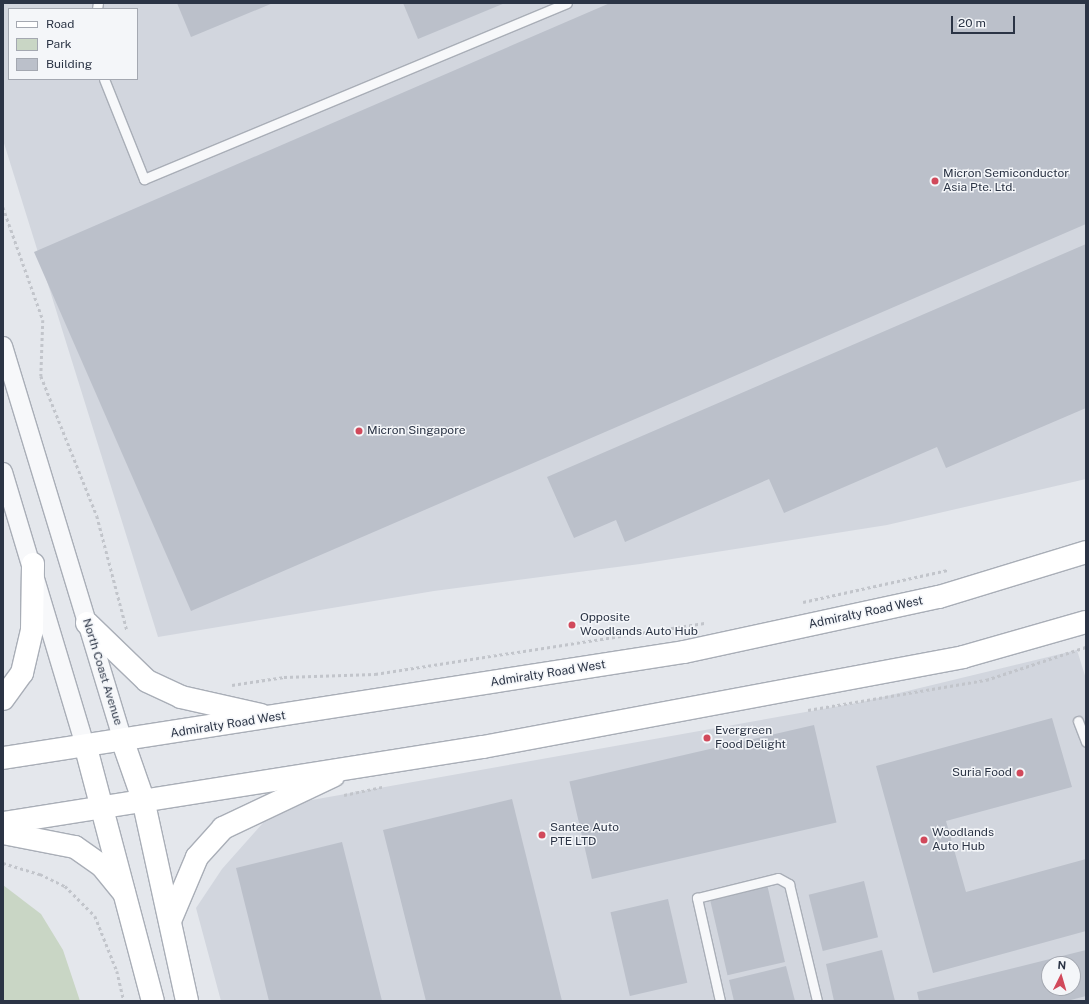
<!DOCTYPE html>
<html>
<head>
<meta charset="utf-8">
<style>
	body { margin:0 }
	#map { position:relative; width:1089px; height:1004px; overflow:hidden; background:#e4e7ec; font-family:"Public Sans",sans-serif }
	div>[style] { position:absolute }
	.built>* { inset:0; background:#d2d6de }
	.green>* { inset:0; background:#c9d6c5 }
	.building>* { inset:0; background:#bbc0ca; transform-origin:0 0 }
	.path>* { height:2.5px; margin-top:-1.25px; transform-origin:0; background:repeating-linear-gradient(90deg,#c2c5cb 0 3px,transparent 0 6px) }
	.roads { filter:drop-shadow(1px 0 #a9aeb7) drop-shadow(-1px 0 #a9aeb7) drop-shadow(0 1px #a9aeb7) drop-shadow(0 -1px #a9aeb7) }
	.service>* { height:9px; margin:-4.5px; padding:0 4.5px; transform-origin:4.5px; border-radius:4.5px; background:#f7f8fa }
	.minor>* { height:18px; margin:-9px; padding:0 9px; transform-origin:9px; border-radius:9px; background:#f7f8fa }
	.secondary>* { height:22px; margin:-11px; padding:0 11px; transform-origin:11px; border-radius:11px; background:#fff }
	.primary>* { height:22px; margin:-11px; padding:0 11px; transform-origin:11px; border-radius:11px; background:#fff }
	.dots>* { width:11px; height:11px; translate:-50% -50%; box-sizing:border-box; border:2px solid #f4f6f9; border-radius:50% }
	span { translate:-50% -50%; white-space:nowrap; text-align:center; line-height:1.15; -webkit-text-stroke:3px #f4f6f9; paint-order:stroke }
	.poi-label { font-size:12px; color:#2b3445 }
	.left { translate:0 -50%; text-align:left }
	.right { translate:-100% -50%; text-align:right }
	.street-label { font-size:12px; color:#2b3445 }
	.frame { position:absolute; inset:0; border:4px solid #2b3445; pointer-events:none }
	.legend { position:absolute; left:8px; top:8px; width:130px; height:72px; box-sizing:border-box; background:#f4f6f9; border:1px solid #a4a8b1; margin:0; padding:5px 7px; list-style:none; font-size:12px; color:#2b3445 }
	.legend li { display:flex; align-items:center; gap:8px; height:20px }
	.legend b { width:20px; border:1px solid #a4a8b1 }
	.north { position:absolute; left:1041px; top:956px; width:40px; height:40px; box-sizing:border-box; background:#f4f6f9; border:1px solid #a4a8b1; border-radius:50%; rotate:5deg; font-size:11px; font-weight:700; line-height:16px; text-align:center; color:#2b3445 }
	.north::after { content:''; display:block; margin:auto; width:14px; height:18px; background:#d1495b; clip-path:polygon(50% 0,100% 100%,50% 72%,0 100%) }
	.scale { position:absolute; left:951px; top:16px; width:64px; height:18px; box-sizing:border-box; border:2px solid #2b3445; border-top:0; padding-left:5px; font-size:12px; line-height:14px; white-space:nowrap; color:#2b3445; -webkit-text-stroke:3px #f4f6f9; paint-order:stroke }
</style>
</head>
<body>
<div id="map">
	<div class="built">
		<i style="clip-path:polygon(evenodd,3px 3px,1086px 3px,1086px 479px,887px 525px,640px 564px,434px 591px,158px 637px,3px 140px,3px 3px,9px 9px,137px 9px,137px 79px,9px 79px,9px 9px)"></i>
		<i style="clip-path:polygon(evenodd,1077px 650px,1086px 679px,1086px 1001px,221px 1001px,196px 908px,222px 869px,278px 806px,862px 702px,1077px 650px,1049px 964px,1073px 964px,1073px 988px,1049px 988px,1049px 964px)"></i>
	</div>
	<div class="green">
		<i style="clip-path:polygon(3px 885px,41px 914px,63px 950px,80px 1001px,3px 1001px)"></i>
	</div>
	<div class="building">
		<i style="clip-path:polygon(177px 3px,273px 3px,191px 37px)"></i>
		<i style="clip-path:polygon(403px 3px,505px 3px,418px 39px)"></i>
		<i style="clip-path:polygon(610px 3px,1086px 3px,1086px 224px,191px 611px,34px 252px)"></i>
		<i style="clip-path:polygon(1086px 244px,1086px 408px,946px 468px,937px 447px,784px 513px,769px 479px,625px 542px,616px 520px,574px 538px,547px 477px)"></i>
		<i style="clip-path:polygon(1052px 718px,1072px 787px,946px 821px,966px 892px,1086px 859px,1086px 931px,933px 973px,876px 766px)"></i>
		<i style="left:814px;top:725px;width:100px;height:251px;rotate:77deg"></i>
		<i style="clip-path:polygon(512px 799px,562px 1001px,426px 1001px,383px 830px)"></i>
		<i style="clip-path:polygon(342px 842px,382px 1001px,269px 1001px,236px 868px)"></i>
		<i style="left:864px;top:881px;width:58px;height:57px;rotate:76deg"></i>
		<i style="left:767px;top:884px;width:80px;height:59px;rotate:77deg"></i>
		<i style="left:668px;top:899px;width:86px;height:59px;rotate:77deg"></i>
		<i style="clip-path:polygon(882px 950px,895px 1001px,834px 1001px,826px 964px)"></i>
		<i style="clip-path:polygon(evenodd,1086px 950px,1086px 996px,1067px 1001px,919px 1001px,917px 992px,1086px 950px,1049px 964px,1073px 964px,1073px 988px,1049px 988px,1049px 964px)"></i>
		<i style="clip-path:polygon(786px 966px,795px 1001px,734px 1001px,729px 980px)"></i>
	</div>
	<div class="path">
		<i style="left:3px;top:207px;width:120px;rotate:70.5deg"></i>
		<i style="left:43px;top:320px;width:56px;rotate:92deg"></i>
		<i style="left:41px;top:376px;width:151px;rotate:68.2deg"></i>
		<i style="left:97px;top:516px;width:118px;rotate:75.3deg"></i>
		<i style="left:803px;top:602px;width:148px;rotate:-12.5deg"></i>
		<i style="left:232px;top:685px;width:53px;rotate:-8.7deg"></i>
		<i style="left:284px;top:677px;width:91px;rotate:-1.9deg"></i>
		<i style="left:375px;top:674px;width:335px;rotate:-8.8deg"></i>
		<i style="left:808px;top:710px;width:181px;rotate:-9.6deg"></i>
		<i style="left:986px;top:680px;width:105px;rotate:-18.3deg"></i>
		<i style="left:344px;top:795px;width:39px;rotate:-12deg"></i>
		<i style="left:3px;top:863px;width:39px;rotate:17deg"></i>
		<i style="left:40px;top:874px;width:28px;rotate:26deg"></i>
		<i style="left:65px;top:886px;width:42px;rotate:45deg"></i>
		<i style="left:95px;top:916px;width:59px;rotate:68.2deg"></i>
		<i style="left:117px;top:971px;width:31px;rotate:77deg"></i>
	</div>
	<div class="roads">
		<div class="service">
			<i style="left:97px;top:9px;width:6px;rotate:-81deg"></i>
			<i style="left:104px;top:79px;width:108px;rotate:68.2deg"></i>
			<i style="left:144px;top:179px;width:458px;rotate:-22.6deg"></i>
			<i style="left:1078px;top:721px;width:22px;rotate:69deg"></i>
			<i style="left:720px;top:1001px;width:106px;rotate:-102.6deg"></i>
			<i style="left:697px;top:898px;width:83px;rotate:-13.9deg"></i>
			<i style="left:778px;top:878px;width:13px;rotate:29deg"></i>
			<i style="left:789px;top:884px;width:120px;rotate:76.5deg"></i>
		</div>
		<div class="minor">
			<i style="left:3px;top:346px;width:414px;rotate:73.1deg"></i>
			<i style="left:3px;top:472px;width:288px;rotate:73.3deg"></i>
		</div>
		<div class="secondary">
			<i style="left:123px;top:742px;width:60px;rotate:70.7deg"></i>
			<i style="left:143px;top:799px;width:207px;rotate:77.7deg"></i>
			<i style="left:86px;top:748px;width:262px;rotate:75.2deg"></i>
		</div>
		<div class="primary">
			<i style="left:87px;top:623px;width:83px;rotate:44deg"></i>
			<i style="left:147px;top:681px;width:38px;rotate:25deg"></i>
			<i style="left:181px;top:697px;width:82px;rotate:12.7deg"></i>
			<i style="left:3px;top:699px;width:32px;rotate:-54deg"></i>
			<i style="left:22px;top:673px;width:44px;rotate:-76.9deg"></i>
			<i style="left:32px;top:630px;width:66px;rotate:-89.1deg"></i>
			<i style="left:3px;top:758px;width:689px;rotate:-8.85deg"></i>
			<i style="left:684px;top:652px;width:261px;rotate:-12.2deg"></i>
			<i style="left:939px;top:597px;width:154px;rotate:-17deg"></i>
			<i style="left:3px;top:823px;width:486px;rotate:-9deg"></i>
			<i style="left:483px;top:747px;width:488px;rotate:-10.6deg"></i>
			<i style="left:963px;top:657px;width:128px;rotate:-15.9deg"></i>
			<i style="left:3px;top:833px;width:73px;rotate:11deg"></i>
			<i style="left:75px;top:847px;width:33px;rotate:35deg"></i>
			<i style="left:102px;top:866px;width:35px;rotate:51deg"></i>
			<i style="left:170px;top:921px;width:69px;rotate:-67.1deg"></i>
			<i style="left:197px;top:857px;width:39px;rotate:-48deg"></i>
			<i style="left:223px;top:828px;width:122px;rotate:-25.3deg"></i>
		</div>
	</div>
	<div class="dots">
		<i style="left:935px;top:181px;background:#d1495b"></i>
		<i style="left:359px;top:431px;background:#d1495b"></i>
		<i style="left:572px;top:625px;background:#d1495b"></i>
		<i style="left:707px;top:738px;background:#d1495b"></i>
		<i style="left:1020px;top:773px;background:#d1495b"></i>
		<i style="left:542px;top:835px;background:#d1495b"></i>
		<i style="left:924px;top:840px;background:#d1495b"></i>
	</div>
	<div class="poi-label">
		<span class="left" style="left:943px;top:181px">Micron Semiconductor<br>Asia Pte. Ltd.</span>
		<span class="left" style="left:367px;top:431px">Micron Singapore</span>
		<span class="left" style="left:580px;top:625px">Opposite<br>Woodlands Auto Hub</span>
		<span class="left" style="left:715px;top:738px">Evergreen<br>Food Delight</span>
		<span class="right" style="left:1012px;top:773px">Suria Food</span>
		<span class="left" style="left:550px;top:835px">Santee Auto<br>PTE LTD</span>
		<span class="left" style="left:932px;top:840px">Woodlands<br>Auto Hub</span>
	</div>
	<div class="street-label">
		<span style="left:866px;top:613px;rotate:-12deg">Admiralty Road West</span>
		<span style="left:102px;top:672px;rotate:73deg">North Coast Avenue</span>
		<span style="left:548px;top:674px;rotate:-9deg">Admiralty Road West</span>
		<span style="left:228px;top:725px;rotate:-9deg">Admiralty Road West</span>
	</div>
	<div class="frame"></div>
	<ul class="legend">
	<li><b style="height:5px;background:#fff"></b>Road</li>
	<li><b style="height:11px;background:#c9d6c5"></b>Park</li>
	<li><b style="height:11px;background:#bbc0ca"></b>Building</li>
	</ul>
	<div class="north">N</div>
	<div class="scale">20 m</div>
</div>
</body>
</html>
